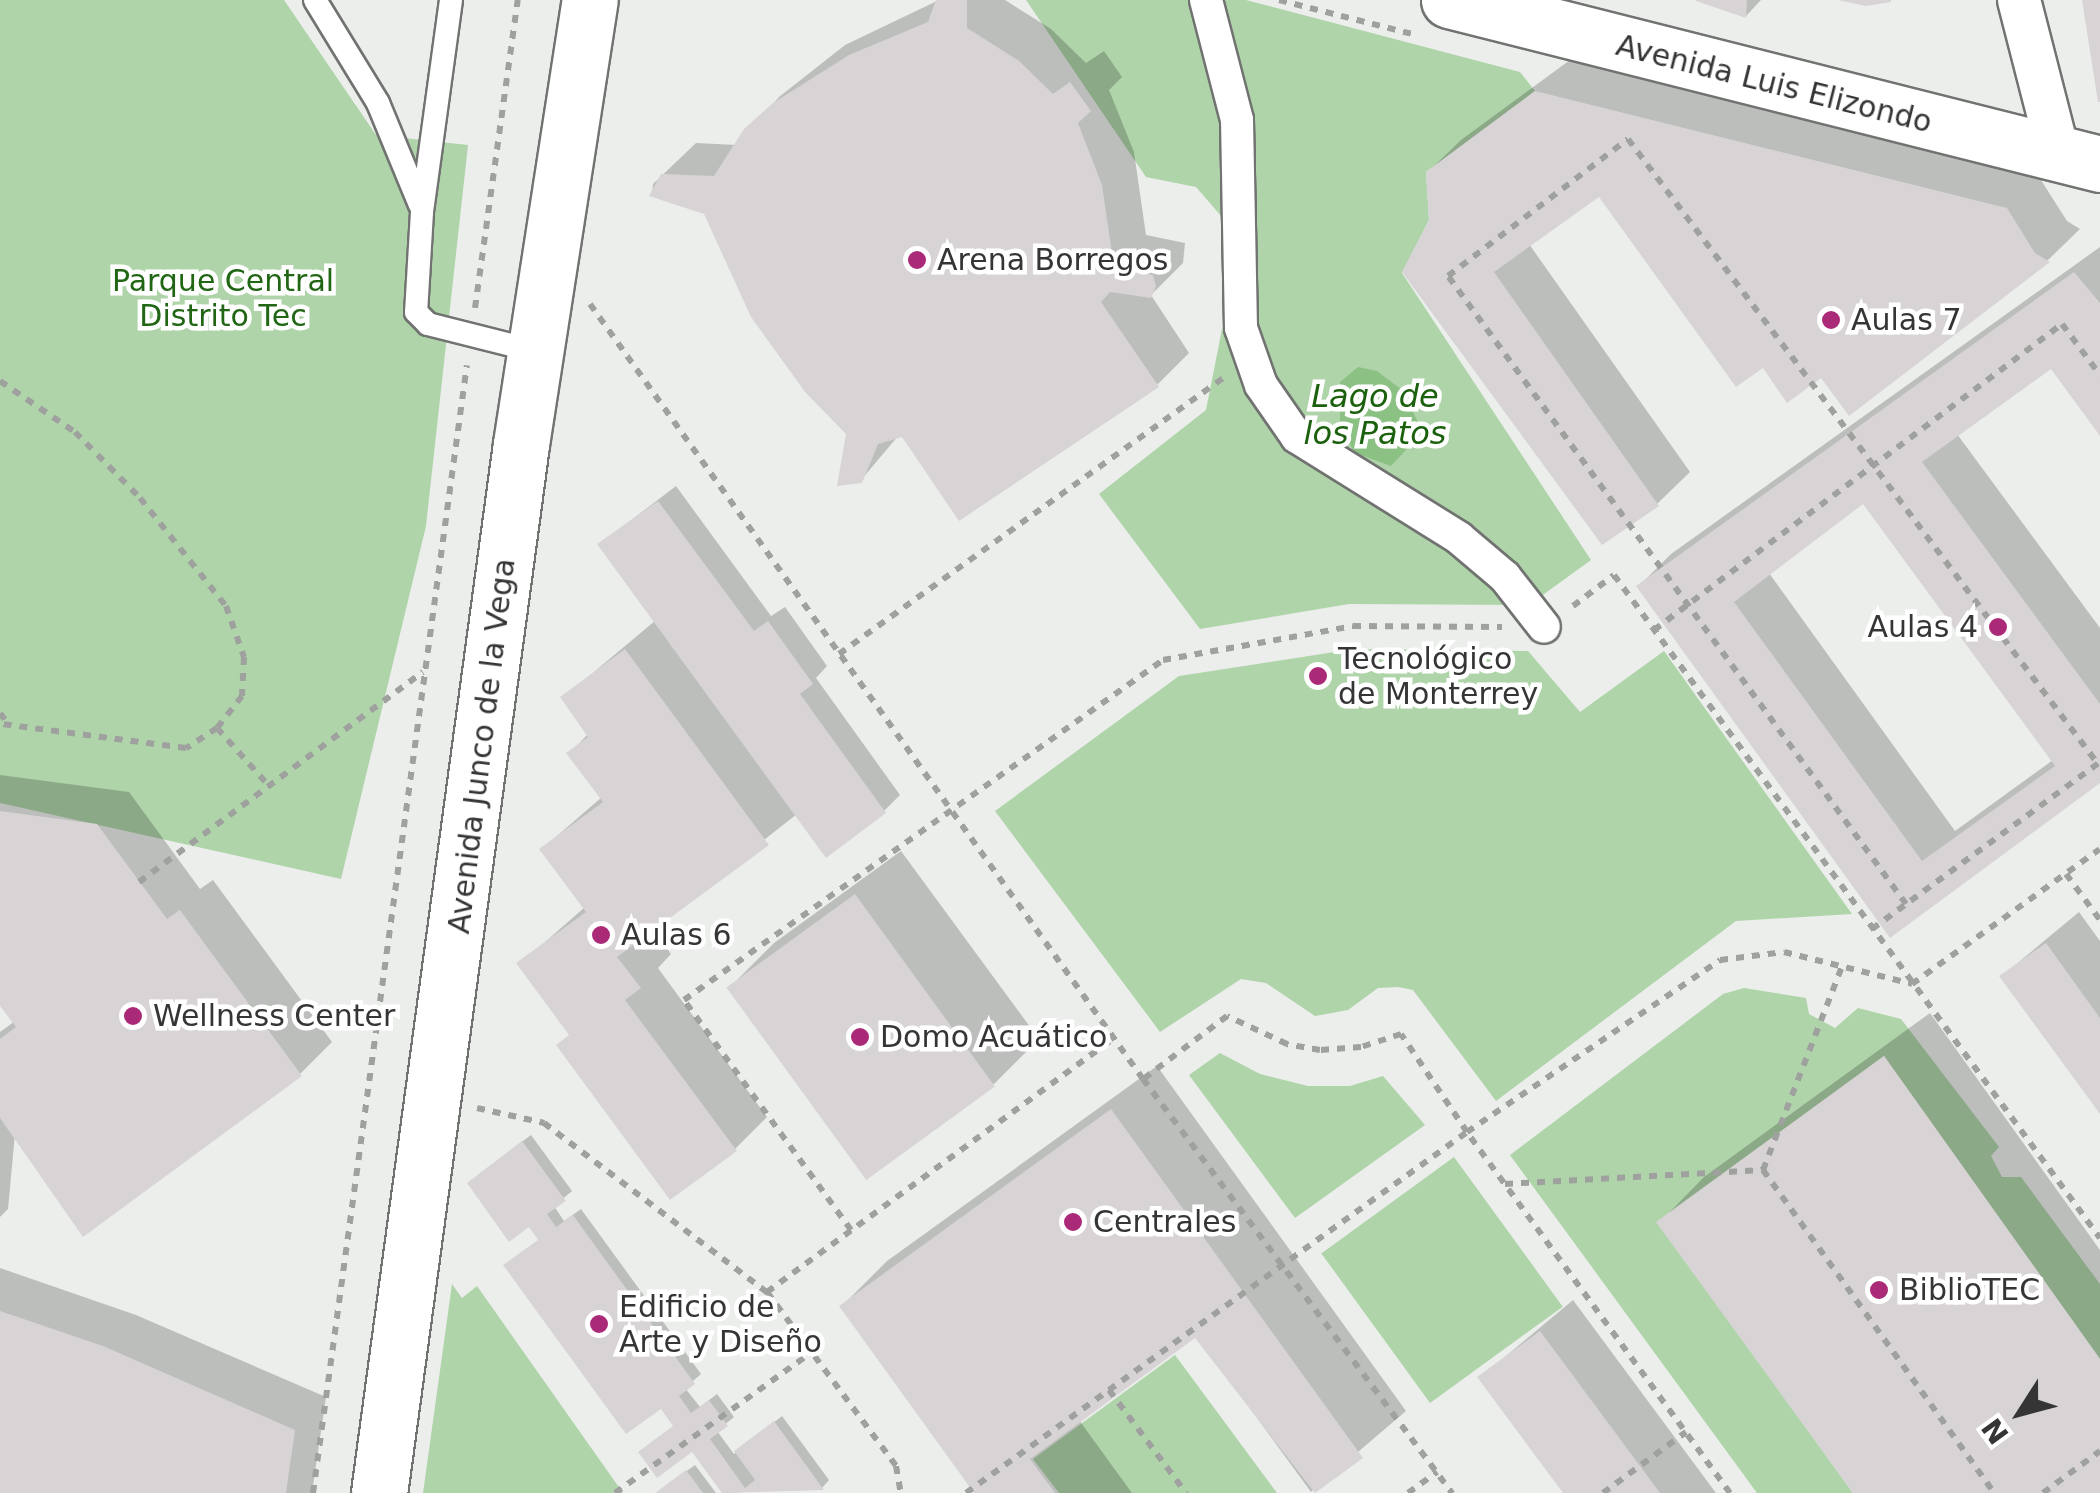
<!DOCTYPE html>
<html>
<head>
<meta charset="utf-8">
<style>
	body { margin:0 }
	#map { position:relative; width:2100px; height:1493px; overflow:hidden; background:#ebeeeb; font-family:"DejaVu Sans",sans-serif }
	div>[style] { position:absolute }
	.green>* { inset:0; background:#afd4a9; transform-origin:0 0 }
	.water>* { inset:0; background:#8cc184 }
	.shadow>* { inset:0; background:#0003 }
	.building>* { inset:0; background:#d8d4d6; transform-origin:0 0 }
	.path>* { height:6px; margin-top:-3px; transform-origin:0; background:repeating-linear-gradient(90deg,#9fa19f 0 8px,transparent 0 16px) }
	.roads { filter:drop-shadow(2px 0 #717371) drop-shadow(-2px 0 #717371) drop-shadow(0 2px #717371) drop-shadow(0 -2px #717371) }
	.service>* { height:22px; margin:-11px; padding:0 11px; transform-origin:11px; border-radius:11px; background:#fff }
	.pedestrian>* { height:32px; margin:-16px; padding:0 16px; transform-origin:16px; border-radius:16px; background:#fff }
	.minor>* { height:42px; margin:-21px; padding:0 21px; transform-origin:21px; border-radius:21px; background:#fff }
	.tertiary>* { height:55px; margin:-27.5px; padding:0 27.5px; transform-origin:27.5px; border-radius:27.5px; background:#fff }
	.dots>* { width:28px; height:28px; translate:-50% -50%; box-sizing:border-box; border:5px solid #fff; border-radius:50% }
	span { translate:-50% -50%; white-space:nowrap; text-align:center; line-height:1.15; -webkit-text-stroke:9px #fff; paint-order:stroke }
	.street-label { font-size:30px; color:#343534 }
	.poi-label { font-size:30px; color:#343534 }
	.left { translate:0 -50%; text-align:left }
	.right { translate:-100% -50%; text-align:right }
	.park-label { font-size:30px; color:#206614 }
	.water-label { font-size:32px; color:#1a600d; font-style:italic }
	.north { position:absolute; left:1970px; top:1363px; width:100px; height:100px; -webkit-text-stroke:8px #fff; paint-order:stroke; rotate:234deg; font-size:28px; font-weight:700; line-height:40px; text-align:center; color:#343534 }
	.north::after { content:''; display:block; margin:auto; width:35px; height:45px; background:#343534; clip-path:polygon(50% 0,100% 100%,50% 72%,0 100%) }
</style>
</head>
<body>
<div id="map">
	<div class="green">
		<i style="clip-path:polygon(0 0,284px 0,376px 135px,468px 145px,426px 526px,341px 879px,0 803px)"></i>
		<i style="clip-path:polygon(1026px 0,1246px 0,1520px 72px,1535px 91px,1426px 172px,1429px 220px,1402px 273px,1591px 560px,1529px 605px,1349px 604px,1200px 629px,1099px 494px,1206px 410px,1240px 238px,1196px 187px,1146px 177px)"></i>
		<i style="clip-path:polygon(1354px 649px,1528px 651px,1580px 712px,1664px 651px,1852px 914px,1736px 921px,1496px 1101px,1413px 990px,1398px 987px,1378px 988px,1348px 1010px,1315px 1016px,1266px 983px,1241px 979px,1160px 1032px,995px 811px,1179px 676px)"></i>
		<i style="clip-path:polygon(1744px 988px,1806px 998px,1809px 1014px,1835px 1028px,1858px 1008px,1901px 1019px,1999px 1147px,1991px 1156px,2002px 1177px,2021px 1177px,2100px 1284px,2100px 1359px,1884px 1056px,1657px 1222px,1853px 1493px,1757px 1493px,1510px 1155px,1723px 994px)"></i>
		<i style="clip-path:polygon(1220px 1053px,1260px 1074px,1308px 1086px,1350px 1086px,1383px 1076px,1425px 1125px,1295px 1218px,1189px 1075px)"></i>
		<i style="left:1454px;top:1157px;width:185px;height:164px;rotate:54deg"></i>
		<i style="clip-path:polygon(452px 1284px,462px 1298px,477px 1286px,623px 1493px,423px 1493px)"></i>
		<i style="clip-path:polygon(1175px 1355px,1277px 1493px,1059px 1493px,1033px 1459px)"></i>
	</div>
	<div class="water">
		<i style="clip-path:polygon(1358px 367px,1377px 371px,1402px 390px,1417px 420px,1415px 440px,1391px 466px,1355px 453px,1340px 427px,1340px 382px)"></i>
	</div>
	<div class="shadow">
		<i style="clip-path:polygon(939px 0,1005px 0,1051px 29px,1086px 63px,1104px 51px,1122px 77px,1109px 90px,1134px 152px,1146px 235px,1185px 243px,1183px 263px,1151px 295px,1189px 353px,1157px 385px,899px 435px,861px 480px,849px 433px,706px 212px,652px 194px,653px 184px,696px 143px,737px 145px,779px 97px,845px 45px)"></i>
		<i style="clip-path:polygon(1702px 0,1761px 0,1746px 16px)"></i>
		<i style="clip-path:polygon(1570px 60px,2039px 177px,2067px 221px,2080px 229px,2048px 260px,1849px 412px,1821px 375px,1763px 364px,1600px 193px,1529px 244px,1690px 472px,1657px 504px,1432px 221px,1428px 172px,1461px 140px)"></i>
		<i style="clip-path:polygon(evenodd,2100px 247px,2100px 432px,2052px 365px,1957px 434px,2100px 628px,2100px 782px,1890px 935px,1639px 586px,1671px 554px,2100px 247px,1863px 501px,2053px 760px,1955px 831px,1769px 573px,1863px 501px)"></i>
		<i style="clip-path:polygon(676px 486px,771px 616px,785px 607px,827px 666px,816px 678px,900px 795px,884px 811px,797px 814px,652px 928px,671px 954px,658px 968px,767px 1117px,735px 1149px,571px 1033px,520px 964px,585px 907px,542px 849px,602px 797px,570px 753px,589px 733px,563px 698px,656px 620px,600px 544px)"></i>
		<i style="clip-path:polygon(0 775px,129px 792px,200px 889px,213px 880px,332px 1042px,300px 1074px,15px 1134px,8px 1209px,0 1217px,0 1032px,15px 1021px,0 1002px)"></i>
		<i style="clip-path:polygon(901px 851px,1039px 1039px,994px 1084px,729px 988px,774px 943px)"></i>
		<i style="clip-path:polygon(2079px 912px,2100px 941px,2100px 1110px,2002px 976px)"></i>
		<i style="clip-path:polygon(1930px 1013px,2100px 1250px,2100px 1493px,1856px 1493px,1660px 1222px,1704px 1177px)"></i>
		<i style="clip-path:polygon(1157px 1066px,1406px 1411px,1311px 1492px,1196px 1334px,1079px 1420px,1132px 1493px,977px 1493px,842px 1306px,887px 1261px)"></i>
		<i style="clip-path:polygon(531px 1135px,572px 1191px,554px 1206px,564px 1221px,581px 1209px,701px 1374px,685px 1388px,700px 1407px,717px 1394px,734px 1417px,717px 1431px,734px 1454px,782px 1416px,829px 1480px,822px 1488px,725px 1493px,693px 1448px,641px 1452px,675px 1425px,530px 1224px,478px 1175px)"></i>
		<i style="clip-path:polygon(0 1268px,136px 1315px,326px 1397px,312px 1493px,0 1493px)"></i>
		<i style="clip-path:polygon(1573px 1300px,1716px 1493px,1566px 1493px,1481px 1377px)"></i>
		<i style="clip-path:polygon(695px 1465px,716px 1493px,656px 1493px)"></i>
	</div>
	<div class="building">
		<i style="clip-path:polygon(936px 0,967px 0,967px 28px,1019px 61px,1053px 94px,1070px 82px,1091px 111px,1078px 123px,1102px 185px,1114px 267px,1153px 275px,1156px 286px,1151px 298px,1110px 292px,1101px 302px,1159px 387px,959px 521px,902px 437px,878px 444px,862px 483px,837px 486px,846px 434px,805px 392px,751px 317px,704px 214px,649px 196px,661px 174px,714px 176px,744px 129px,773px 103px,849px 55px,928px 22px)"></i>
		<i style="clip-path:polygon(1747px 0,1746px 18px,1696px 1px,1696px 0)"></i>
		<i style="clip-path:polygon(1838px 0,1891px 0,1891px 2px,1866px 6px)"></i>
		<i style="clip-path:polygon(2082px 0,2100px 0,2100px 102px,2098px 102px)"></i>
		<i style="clip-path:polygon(1535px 91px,2007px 208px,2035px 253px,2050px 262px,1849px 416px,1821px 378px,1787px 403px,1763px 368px,1736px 387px,1599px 197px,1494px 272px,1659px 506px,1602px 545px,1402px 272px,1429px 220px,1426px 172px)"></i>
		<i style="clip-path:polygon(evenodd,2074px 272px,2100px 303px,2100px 436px,2051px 369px,1922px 462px,2100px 704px,2100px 783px,1890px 938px,1636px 586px,2074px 272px,1863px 504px,2055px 766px,1922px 861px,1734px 602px,1863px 504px)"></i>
		<i style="clip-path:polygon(658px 501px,754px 631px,768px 621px,813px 684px,800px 694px,886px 813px,826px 858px,597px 544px)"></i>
		<i style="clip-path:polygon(625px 649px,769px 845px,617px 957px,641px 988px,625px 1000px,737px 1151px,670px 1200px,556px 1045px,569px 1035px,516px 963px,586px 912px,539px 849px,603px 802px,566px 753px,588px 737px,560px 697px)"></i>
		<i style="clip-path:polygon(0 811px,97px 824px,167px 919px,180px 910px,302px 1076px,83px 1237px,0 1118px,0 1039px,16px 1027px,0 1006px)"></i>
		<i style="left:855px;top:894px;width:238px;height:159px;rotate:54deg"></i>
		<i style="clip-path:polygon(2046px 943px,2100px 1018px,2100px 1114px,1999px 976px)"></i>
		<i style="clip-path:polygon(1884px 1056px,2100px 1359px,2100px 1493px,1853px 1493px,1656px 1222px)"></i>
		<i style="clip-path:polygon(1111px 1109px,1363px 1458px,1315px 1493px,1195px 1338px,1030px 1459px,1055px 1493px,974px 1493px,839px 1306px)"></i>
		<i style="clip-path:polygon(522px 1141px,566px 1201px,547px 1214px,556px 1227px,573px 1215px,695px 1384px,679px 1396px,691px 1413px,709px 1400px,728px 1426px,710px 1439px,745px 1488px,755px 1480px,734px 1451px,774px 1421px,824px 1490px,722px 1493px,692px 1452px,657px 1478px,638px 1452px,673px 1426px,661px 1409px,626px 1434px,503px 1265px,538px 1240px,529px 1227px,509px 1242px,467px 1183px)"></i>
		<i style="clip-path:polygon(0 1311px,103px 1346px,295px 1430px,286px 1493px,0 1493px)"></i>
		<i style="clip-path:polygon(1540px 1331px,1660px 1493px,1563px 1493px,1477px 1377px)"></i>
		<i style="clip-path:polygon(686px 1470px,703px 1493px,655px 1493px)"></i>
	</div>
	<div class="path">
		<i style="left:1279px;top:0;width:141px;rotate:14.3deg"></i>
		<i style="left:590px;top:304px;width:952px;rotate:54.49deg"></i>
		<i style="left:1143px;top:1079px;width:517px;rotate:53.26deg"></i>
		<i style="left:475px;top:308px;width:311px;rotate:-82.1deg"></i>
		<i style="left:0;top:381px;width:91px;rotate:34.2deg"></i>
		<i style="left:75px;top:432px;width:93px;rotate:45.4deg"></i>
		<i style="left:140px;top:498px;width:138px;rotate:51.5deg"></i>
		<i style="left:226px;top:606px;width:54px;rotate:70.6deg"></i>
		<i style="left:244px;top:657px;width:39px;rotate:93deg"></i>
		<i style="left:242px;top:696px;width:41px;rotate:128deg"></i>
		<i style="left:217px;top:728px;width:37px;rotate:147deg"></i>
		<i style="left:186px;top:748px;width:188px;rotate:-172.6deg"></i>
		<i style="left:1573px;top:606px;width:51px;rotate:-37.1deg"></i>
		<i style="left:1614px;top:575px;width:822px;rotate:53.76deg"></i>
		<i style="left:1654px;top:630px;width:510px;rotate:-36.87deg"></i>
		<i style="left:2062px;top:324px;width:64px;rotate:53.3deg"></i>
		<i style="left:839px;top:654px;width:474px;rotate:-35.7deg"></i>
		<i style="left:0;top:713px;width:14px;rotate:54deg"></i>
		<i style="left:217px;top:728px;width:78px;rotate:48.1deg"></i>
		<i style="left:2066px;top:874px;width:57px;rotate:53.5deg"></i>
		<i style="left:139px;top:882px;width:353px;rotate:-36.5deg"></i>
		<i style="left:1906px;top:904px;width:777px;rotate:-126.1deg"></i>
		<i style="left:1448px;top:276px;width:226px;rotate:-37.3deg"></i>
		<i style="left:1628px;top:139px;width:782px;rotate:53.06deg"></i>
		<i style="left:1872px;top:929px;width:281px;rotate:-36.2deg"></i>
		<i style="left:477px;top:1108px;width:69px;rotate:12.6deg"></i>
		<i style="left:544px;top:1123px;width:280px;rotate:37.2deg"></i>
		<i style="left:767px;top:1292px;width:217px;rotate:53.4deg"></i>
		<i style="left:896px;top:1466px;width:27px;rotate:80deg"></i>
		<i style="left:1763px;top:1170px;width:219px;rotate:-68.8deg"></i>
		<i style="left:1505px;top:1184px;width:258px;rotate:-3.1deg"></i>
		<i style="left:1763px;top:1170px;width:397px;rotate:54.4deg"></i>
		<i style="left:851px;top:1230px;width:284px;rotate:-126deg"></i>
		<i style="left:684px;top:1000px;width:587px;rotate:-35.37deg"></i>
		<i style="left:1163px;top:660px;width:193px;rotate:-10.1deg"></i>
		<i style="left:1353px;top:626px;width:149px;rotate:0.4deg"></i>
		<i style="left:767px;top:1292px;width:430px;rotate:-36.2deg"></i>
		<i style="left:1109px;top:1390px;width:129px;rotate:53.2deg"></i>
		<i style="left:313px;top:1493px;width:1138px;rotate:-82.23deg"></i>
		<i style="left:615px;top:1493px;width:242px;rotate:-35.6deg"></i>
		<i style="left:966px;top:1493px;width:618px;rotate:-35.77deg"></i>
		<i style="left:1467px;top:1132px;width:118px;rotate:-124deg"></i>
		<i style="left:1401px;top:1034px;width:42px;rotate:162deg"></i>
		<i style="left:1361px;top:1047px;width:41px;rotate:175.8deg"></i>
		<i style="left:1320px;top:1050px;width:34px;rotate:-170deg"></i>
		<i style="left:1287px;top:1044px;width:66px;rotate:-155deg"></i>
		<i style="left:1227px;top:1016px;width:105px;rotate:143.1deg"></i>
		<i style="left:1408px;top:1493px;width:36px;rotate:-36deg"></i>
		<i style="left:1603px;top:1493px;width:103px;rotate:-36.3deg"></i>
		<i style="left:1730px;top:1493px;width:447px;rotate:-126.1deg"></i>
		<i style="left:1467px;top:1132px;width:306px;rotate:-34.2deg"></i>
		<i style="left:1720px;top:960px;width:64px;rotate:-7.1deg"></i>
		<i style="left:1784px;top:952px;width:132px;rotate:14deg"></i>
		<i style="left:1912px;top:984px;width:231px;rotate:-35.7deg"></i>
		<i style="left:2043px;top:1493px;width:71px;rotate:-36.4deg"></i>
	</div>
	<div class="roads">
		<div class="service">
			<i style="left:315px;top:0;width:121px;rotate:58.5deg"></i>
			<i style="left:378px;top:103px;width:110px;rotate:67.6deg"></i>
			<i style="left:451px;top:0;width:214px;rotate:97.8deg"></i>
			<i style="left:422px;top:212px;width:100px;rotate:93.4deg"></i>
			<i style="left:416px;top:312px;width:17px;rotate:45deg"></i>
			<i style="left:428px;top:324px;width:110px;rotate:14.2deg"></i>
		</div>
		<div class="pedestrian">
			<i style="left:1206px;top:0;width:124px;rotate:75.5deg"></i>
			<i style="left:1237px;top:120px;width:208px;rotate:88.9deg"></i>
			<i style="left:1241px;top:328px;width:60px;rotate:70.7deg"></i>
			<i style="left:1261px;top:385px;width:63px;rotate:55.3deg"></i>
			<i style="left:1297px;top:437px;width:191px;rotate:31.9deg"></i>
			<i style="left:1459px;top:538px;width:60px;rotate:40.3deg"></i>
			<i style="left:1505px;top:577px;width:63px;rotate:52deg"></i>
		</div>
		<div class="minor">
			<i style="left:2019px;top:0;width:157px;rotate:75.6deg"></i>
		</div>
		<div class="tertiary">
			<i style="left:1449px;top:0;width:671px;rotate:14.14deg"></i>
			<i style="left:379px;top:1493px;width:1059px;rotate:-82.29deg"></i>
			<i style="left:521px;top:444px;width:449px;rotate:-81.2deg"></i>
		</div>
	</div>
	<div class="dots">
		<i style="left:917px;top:260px;background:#aa2a78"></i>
		<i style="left:1831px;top:320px;background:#aa2a78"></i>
		<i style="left:1998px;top:627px;background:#aa2a78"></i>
		<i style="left:1318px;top:676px;background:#aa2a78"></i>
		<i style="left:601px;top:935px;background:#aa2a78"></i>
		<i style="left:133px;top:1016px;background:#aa2a78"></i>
		<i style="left:860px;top:1037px;background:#aa2a78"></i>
		<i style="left:1073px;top:1222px;background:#aa2a78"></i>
		<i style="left:1879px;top:1290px;background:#aa2a78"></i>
		<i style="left:599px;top:1324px;background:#aa2a78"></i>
	</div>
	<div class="street-label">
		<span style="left:1774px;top:84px;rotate:14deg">Avenida Luis Elizondo</span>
		<span style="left:482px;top:746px;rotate:-83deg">Avenida Junco de la Vega</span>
	</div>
	<div class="poi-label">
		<span class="left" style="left:937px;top:260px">Arena Borregos</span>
		<span class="left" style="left:1851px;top:320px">Aulas 7</span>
		<span class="right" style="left:1978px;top:627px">Aulas 4</span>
		<span class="left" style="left:1338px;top:676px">Tecnológico<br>de Monterrey</span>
		<span class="left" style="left:621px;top:935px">Aulas 6</span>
		<span class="left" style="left:153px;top:1016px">Wellness Center</span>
		<span class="left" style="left:880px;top:1037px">Domo Acuático</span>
		<span class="left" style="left:1093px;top:1222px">Centrales</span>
		<span class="left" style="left:1899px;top:1290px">BiblioTEC</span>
		<span class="left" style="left:619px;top:1324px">Edificio de<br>Arte y Diseño</span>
	</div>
	<div class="park-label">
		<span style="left:223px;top:298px">Parque Central<br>Distrito Tec</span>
	</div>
	<div class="water-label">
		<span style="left:1375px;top:415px">Lago de<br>los Patos</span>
	</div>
	<div class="north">N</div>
</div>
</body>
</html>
